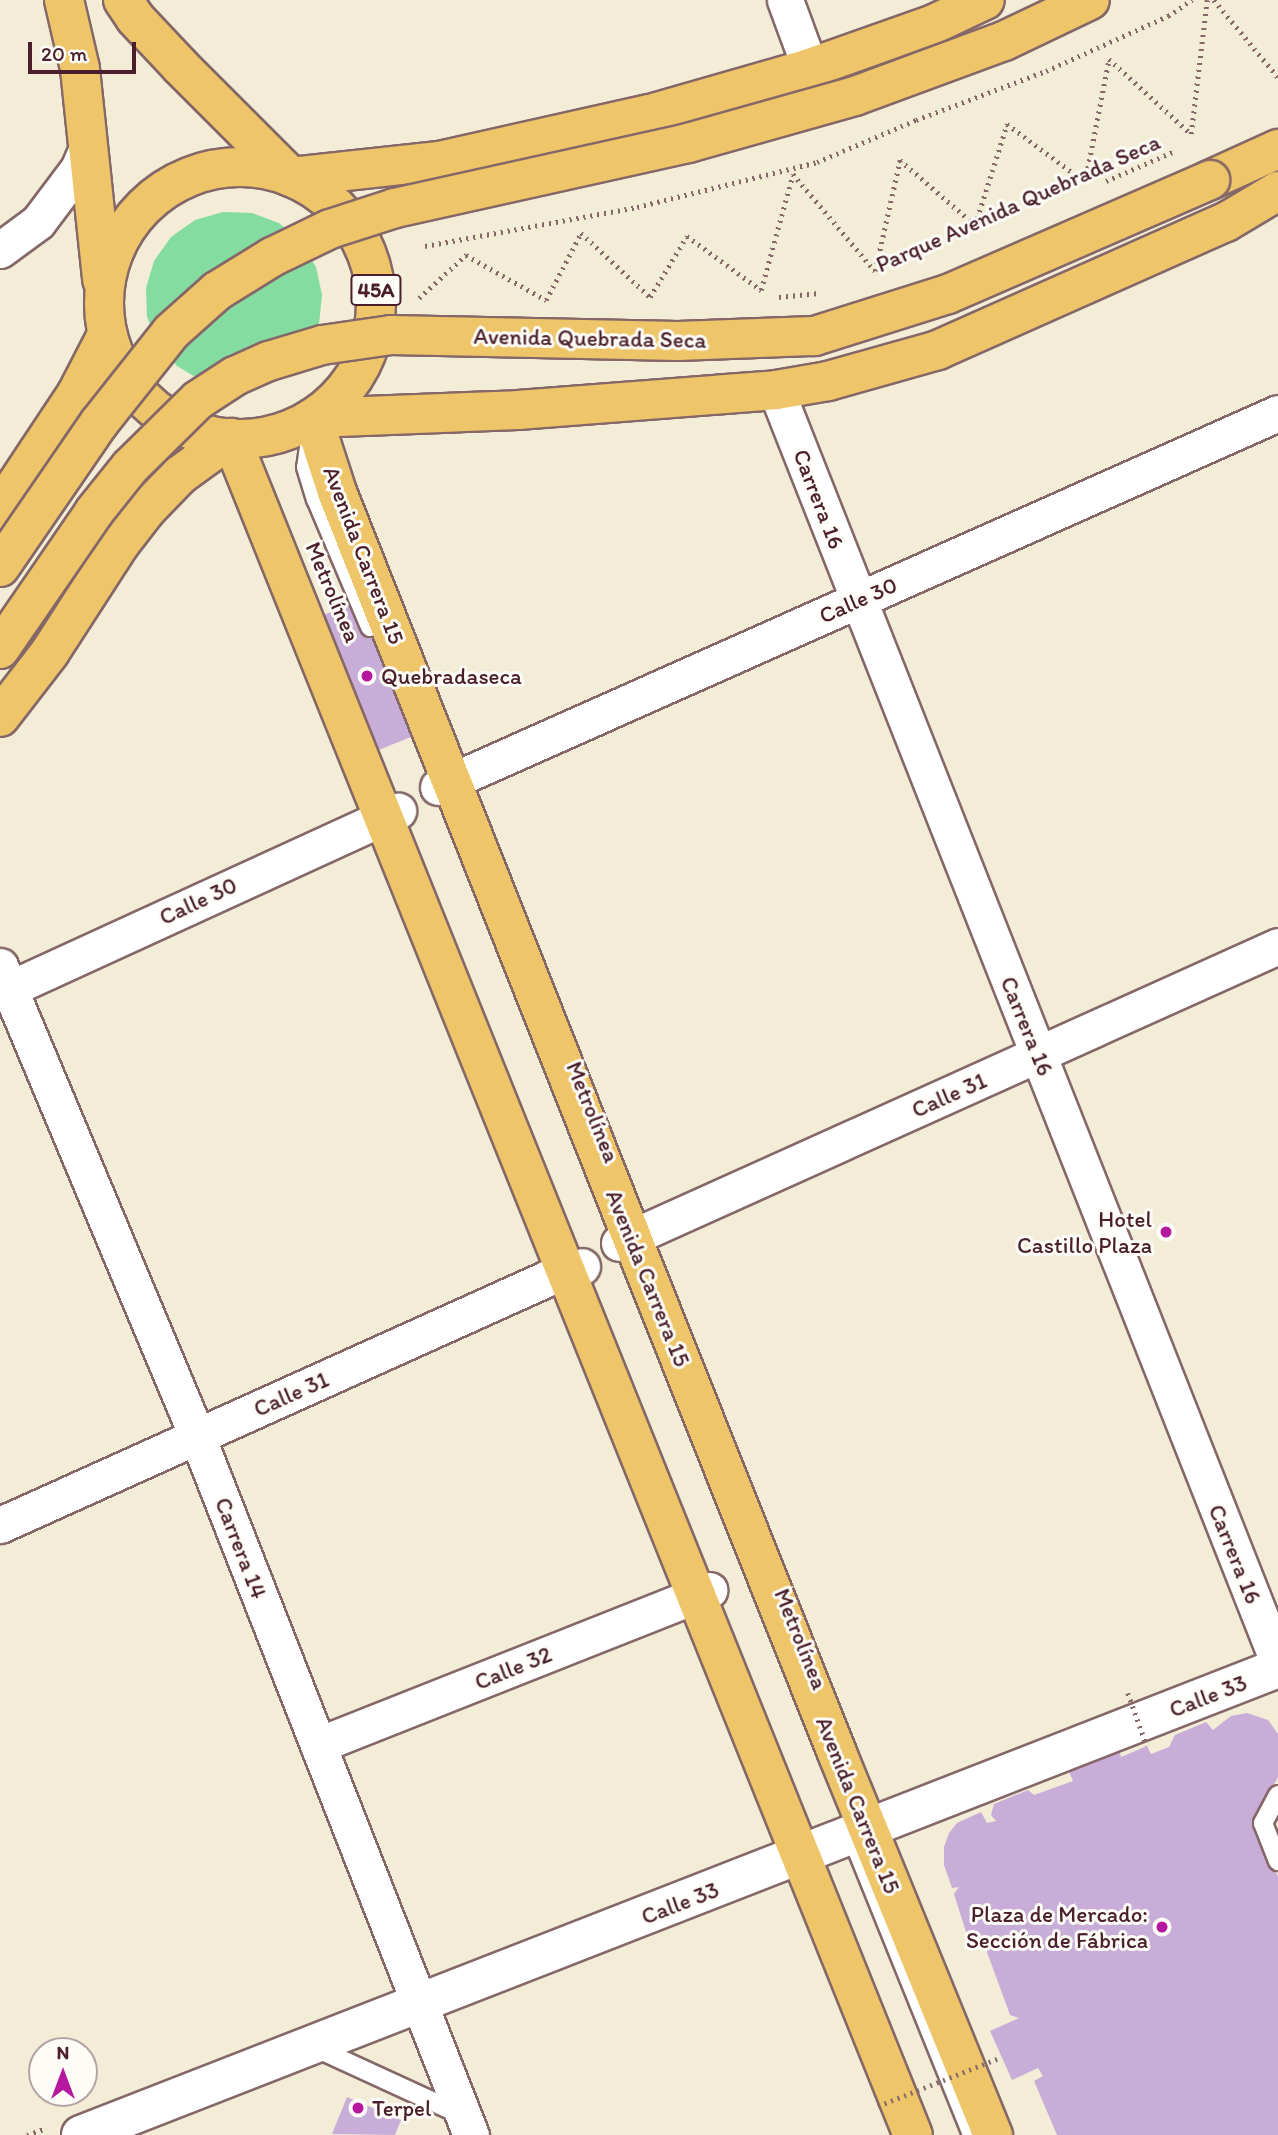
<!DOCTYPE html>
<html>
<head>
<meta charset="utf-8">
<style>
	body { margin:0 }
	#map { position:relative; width:1278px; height:2135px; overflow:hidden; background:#f3edd8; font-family:Itim,sans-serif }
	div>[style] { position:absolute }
	.green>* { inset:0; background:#85dca1 }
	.building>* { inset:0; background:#c8add8; transform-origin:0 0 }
	.path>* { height:4.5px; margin-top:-2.25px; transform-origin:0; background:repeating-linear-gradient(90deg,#856768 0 2px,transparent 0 7px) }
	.roads { filter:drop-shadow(2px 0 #856768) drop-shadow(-2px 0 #856768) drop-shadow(0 2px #856768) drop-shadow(0 -2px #856768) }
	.service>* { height:18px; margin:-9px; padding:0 9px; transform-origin:9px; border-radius:9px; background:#fff }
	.minor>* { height:35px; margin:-17.5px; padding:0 17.5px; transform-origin:17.5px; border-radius:17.5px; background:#fff }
	.tertiary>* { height:38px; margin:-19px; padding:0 19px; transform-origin:19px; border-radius:19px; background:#fff }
	.primary>* { height:38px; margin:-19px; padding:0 19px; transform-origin:19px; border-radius:19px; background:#eec569 }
	.primary>.ring { margin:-19px; padding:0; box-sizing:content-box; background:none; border:38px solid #eec569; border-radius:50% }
	.path-bridge>* { height:4.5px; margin-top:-2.25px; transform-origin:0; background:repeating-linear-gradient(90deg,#856768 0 2px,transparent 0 7px) }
	.bridges { filter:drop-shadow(2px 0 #856768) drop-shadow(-2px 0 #856768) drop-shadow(0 2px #856768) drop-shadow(0 -2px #856768) }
	.primary-bridge>* { height:38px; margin:-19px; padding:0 19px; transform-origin:19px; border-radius:19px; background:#eec569 }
	.dots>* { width:19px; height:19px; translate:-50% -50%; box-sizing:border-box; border:4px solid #fdfcf7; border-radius:50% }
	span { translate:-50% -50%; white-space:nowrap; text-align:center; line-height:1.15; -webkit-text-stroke:6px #fdfcf7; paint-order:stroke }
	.shield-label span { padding:2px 5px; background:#fdfcf7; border:2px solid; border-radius:5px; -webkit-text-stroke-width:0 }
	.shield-label { font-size:21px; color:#4a1f2b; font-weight:700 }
	.street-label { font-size:23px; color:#4a1f2b }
	.poi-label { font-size:23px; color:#4a1f2b }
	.left { translate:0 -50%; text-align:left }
	.right { translate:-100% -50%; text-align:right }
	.north { position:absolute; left:28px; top:2037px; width:70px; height:70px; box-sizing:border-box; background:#fdfcf7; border:2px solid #b5a4a5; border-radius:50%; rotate:0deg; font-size:19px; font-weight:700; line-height:28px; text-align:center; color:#4a1f2b }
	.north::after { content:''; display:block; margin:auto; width:24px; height:32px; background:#b5179e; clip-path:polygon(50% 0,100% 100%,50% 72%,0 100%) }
	.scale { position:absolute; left:28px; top:42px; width:108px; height:32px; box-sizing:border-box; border:4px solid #4a1f2b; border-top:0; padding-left:9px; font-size:21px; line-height:24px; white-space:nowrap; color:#4a1f2b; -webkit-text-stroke:5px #fdfcf7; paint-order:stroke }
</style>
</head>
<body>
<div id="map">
	<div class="green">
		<i style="clip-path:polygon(223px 212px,252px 213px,279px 223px,301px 242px,316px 267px,322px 295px,319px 324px,306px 350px,202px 381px,177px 366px,158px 344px,147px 317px,146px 288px,154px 261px,171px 237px,195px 220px)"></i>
	</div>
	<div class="building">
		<i style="left:358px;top:601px;width:146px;height:38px;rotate:68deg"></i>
		<i style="clip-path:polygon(1247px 1713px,1268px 1720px,1278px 1734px,1278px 1777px,1255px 1821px,1278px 1877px,1278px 2135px,1057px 2135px,1034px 2081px,1043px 2076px,1038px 2068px,1012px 2080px,990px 2031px,1019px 2018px,1010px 2015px,980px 1933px,966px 1932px,954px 1894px,959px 1887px,952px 1888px,944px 1865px,944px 1847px,949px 1833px,957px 1823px,981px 1812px,987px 1823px,996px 1821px,991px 1815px,994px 1804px,1028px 1790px,1034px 1795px,1073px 1781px,1066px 1765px,1118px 1746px,1121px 1757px,1147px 1746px,1151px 1754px,1169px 1747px,1175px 1735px,1206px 1722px,1213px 1730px,1231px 1716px)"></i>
		<i style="clip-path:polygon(347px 2097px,401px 2120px,395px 2135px,332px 2134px)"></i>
	</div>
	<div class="path">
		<i style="left:1214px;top:0;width:100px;rotate:50.3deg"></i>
		<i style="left:1106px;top:181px;width:75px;rotate:-23.5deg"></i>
		<i style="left:425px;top:246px;width:216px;rotate:-10.4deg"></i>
		<i style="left:637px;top:207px;width:186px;rotate:-14deg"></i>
		<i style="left:817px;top:162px;width:108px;rotate:-23deg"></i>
		<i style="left:916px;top:120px;width:139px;rotate:-20.7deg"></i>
		<i style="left:1046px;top:71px;width:134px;rotate:-24.3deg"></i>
		<i style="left:1168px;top:16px;width:29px;rotate:-34deg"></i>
		<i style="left:376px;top:294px;width:13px;rotate:4deg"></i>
		<i style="left:779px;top:297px;width:40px;rotate:-5.7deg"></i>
		<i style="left:419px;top:298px;width:64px;rotate:-42.5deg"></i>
		<i style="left:466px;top:255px;width:92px;rotate:29.4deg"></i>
		<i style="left:546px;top:300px;width:76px;rotate:-62.4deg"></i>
		<i style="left:581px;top:233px;width:94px;rotate:42.8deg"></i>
		<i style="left:650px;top:297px;width:71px;rotate:-58.8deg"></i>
		<i style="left:687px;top:236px;width:92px;rotate:36.1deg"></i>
		<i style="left:761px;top:290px;width:120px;rotate:-74.6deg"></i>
		<i style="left:793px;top:174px;width:127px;rotate:49.8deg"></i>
		<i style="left:875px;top:271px;width:114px;rotate:-77.3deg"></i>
		<i style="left:900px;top:160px;width:99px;rotate:40.9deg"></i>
		<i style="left:975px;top:225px;width:106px;rotate:-72.4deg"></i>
		<i style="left:1007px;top:124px;width:97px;rotate:36.6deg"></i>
		<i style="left:1085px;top:182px;width:125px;rotate:-79deg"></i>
		<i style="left:1109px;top:59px;width:111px;rotate:42.4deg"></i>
		<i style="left:1191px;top:134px;width:135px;rotate:-83.2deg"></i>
		<i style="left:27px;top:2135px;width:20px;rotate:-20deg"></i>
	</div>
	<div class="roads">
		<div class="service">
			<i style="left:310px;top:440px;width:27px;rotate:98deg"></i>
			<i style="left:306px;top:467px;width:34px;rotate:73deg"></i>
			<i style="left:316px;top:499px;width:139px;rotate:67.1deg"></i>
			<i style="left:1278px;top:1795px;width:32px;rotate:118deg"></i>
			<i style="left:1263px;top:1823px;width:41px;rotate:68.5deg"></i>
			<i style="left:849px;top:1830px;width:329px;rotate:68deg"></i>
			<i style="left:314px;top:2047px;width:161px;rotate:24.7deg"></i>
		</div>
		<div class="minor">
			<i style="left:785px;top:0;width:72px;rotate:69.8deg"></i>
			<i style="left:0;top:250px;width:47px;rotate:-36.4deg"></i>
			<i style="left:38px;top:222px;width:66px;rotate:-53deg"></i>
			<i style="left:78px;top:169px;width:26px;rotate:-67deg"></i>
			<i style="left:776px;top:390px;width:1367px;rotate:68.46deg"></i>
			<i style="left:438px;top:787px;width:919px;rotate:-24deg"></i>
			<i style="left:0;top:966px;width:510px;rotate:67.26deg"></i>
			<i style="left:197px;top:1436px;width:751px;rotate:68.6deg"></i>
			<i style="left:0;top:993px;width:438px;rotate:-24.6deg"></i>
			<i style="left:619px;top:1243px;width:723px;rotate:-24.26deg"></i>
			<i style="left:0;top:1525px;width:601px;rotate:-24.26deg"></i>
			<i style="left:548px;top:1278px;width:36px;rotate:-19deg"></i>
			<i style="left:318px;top:1745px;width:421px;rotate:-21.6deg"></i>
		</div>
		<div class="tertiary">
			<i style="left:81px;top:2135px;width:1285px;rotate:-21.31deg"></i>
		</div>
		<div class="primary">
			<i style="left:64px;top:0;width:71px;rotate:76.9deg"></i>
			<i style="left:80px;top:69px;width:212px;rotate:84deg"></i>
			<i style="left:123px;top:0;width:22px;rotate:56deg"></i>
			<i style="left:135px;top:18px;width:66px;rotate:46.8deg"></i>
			<i style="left:180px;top:66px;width:157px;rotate:45deg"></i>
			<i class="ring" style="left:104px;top:167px;width:234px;height:234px"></i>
			<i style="left:291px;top:177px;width:149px;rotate:-6.2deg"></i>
			<i style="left:439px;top:161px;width:216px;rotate:-12.6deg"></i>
			<i style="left:650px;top:114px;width:166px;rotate:-16deg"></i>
			<i style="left:810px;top:68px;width:132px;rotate:-19.5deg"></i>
			<i style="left:934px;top:24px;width:56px;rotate:-25.2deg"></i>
			<i style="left:1210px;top:180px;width:75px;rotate:-24.5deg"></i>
			<i style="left:313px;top:418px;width:78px;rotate:72deg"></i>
			<i style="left:337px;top:492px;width:802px;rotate:68.42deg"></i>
			<i style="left:632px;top:1238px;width:554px;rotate:68.29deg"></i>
			<i style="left:837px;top:1753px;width:413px;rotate:67.8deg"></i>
			<i style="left:313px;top:418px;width:205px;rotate:-2.2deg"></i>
			<i style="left:518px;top:410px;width:259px;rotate:-4.4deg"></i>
			<i style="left:776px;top:390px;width:53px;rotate:-9.8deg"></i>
			<i style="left:828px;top:381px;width:114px;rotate:-15.7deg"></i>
			<i style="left:938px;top:350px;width:315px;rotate:-24deg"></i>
			<i style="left:1226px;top:222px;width:61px;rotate:-30.8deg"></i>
			<i style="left:231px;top:438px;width:1829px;rotate:68.11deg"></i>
			<i style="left:0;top:509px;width:139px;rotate:-56.4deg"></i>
			<i style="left:77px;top:393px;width:65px;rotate:-62.7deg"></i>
			<i style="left:0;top:717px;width:82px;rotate:-52.4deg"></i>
			<i style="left:50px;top:652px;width:129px;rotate:-57.1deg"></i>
			<i style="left:120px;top:544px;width:44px;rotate:-52.4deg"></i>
			<i style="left:147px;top:509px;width:47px;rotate:-45.9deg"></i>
			<i style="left:180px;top:475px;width:63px;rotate:-36deg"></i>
		</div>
	</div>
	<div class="path-bridge">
		<i style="left:1128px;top:1693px;width:56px;rotate:70.3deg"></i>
		<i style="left:878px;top:2106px;width:133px;rotate:-21.6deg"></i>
	</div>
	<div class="bridges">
		<div class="primary-bridge">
			<i style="left:0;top:567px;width:175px;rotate:-55.5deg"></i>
			<i style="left:99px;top:423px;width:116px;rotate:-51.6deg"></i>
			<i style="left:171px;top:332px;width:62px;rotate:-41.7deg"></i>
			<i style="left:217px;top:291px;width:65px;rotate:-31.7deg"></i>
			<i style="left:272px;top:257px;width:64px;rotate:-25.8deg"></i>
			<i style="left:330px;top:229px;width:68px;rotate:-17.9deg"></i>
			<i style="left:395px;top:208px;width:300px;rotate:-12.5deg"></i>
			<i style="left:688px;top:143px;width:173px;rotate:-15.7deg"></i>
			<i style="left:855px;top:96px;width:159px;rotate:-20.3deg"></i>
			<i style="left:1004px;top:41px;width:95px;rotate:-25.5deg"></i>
			<i style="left:0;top:649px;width:166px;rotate:-55.5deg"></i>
			<i style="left:94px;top:512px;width:58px;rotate:-51.3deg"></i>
			<i style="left:130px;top:467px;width:95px;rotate:-44.6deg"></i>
			<i style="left:198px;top:400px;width:44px;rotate:-33deg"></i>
			<i style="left:235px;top:376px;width:37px;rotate:-24deg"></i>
			<i style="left:269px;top:361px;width:55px;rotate:-16.8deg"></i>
			<i style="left:322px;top:345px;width:70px;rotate:-8.2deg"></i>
			<i style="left:391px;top:335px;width:287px;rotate:1.2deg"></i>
			<i style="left:678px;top:341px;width:137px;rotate:-2.1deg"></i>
			<i style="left:815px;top:336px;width:139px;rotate:-17.5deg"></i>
			<i style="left:948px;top:294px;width:286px;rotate:-23.5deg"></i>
		</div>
	</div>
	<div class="dots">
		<i style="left:367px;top:676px;background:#b5179e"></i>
		<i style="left:1166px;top:1232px;background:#b5179e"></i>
		<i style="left:1162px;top:1927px;background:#b5179e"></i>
		<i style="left:358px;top:2108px;background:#b5179e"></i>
	</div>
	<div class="shield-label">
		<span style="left:376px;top:290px">45A</span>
	</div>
	<div class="street-label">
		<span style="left:1018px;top:203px;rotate:-24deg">Parque Avenida Quebrada Seca</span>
		<span style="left:590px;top:338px;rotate:1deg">Avenida Quebrada Seca</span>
		<span style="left:819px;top:499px;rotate:69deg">Carrera 16</span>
		<span style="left:364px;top:555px;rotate:69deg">Avenida Carrera 15</span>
		<span style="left:333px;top:592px;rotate:67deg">Metrolínea</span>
		<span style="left:858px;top:600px;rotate:-24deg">Calle 30</span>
		<span style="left:198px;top:901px;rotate:-25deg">Calle 30</span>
		<span style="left:1027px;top:1026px;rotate:68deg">Carrera 16</span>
		<span style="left:949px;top:1095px;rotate:-24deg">Calle 31</span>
		<span style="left:593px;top:1112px;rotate:68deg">Metrolínea</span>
		<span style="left:648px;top:1278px;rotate:68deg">Avenida Carrera 15</span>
		<span style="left:291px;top:1394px;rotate:-24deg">Calle 31</span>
		<span style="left:241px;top:1548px;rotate:69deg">Carrera 14</span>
		<span style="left:1235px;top:1554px;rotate:68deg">Carrera 16</span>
		<span style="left:801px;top:1639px;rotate:68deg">Metrolínea</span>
		<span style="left:513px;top:1668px;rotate:-22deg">Calle 32</span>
		<span style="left:1208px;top:1696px;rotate:-21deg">Calle 33</span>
		<span style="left:858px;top:1805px;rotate:68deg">Avenida Carrera 15</span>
		<span style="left:680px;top:1903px;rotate:-21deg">Calle 33</span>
	</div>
	<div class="poi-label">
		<span class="left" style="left:381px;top:676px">Quebradaseca</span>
		<span class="right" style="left:1152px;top:1232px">Hotel<br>Castillo Plaza</span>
		<span class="right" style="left:1148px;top:1927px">Plaza de Mercado:<br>Sección de Fábrica</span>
		<span class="left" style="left:372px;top:2108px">Terpel</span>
	</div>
	<div class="north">N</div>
	<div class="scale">20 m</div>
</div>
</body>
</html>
